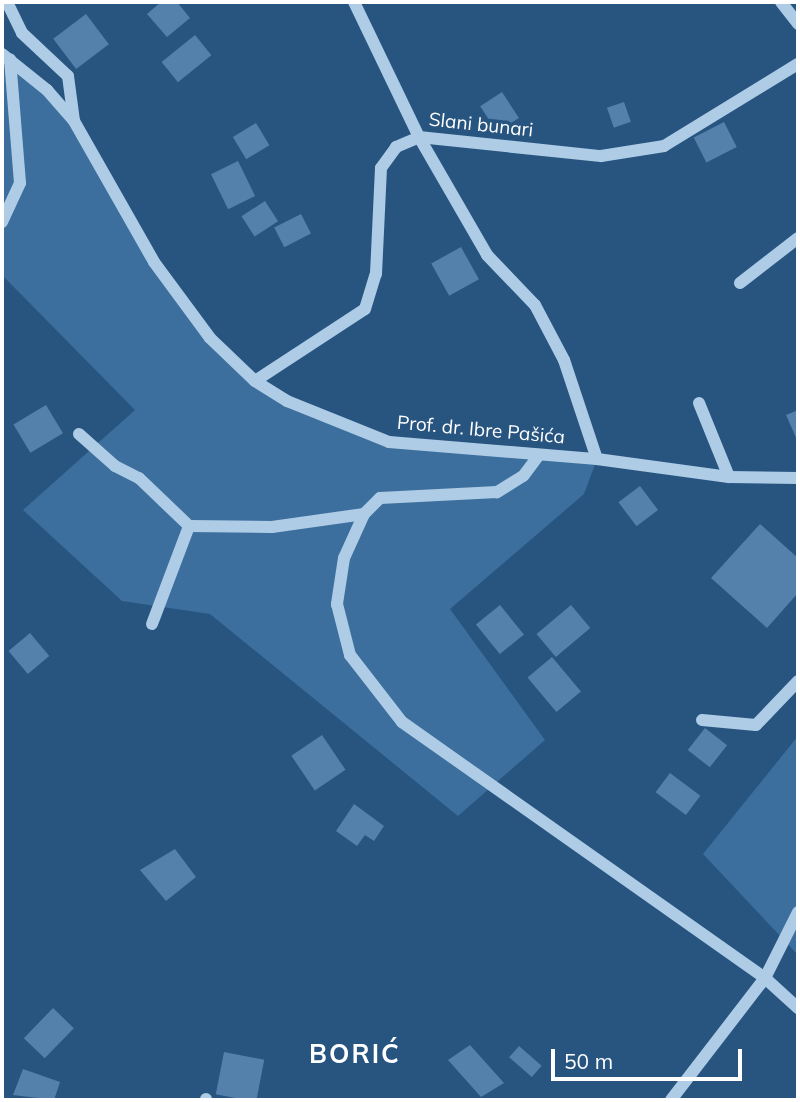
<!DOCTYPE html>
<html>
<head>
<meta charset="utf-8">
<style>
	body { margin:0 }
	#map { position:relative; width:800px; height:1102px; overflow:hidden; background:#275580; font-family:Mulish,sans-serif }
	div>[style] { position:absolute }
	.green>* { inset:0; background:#3c6f9d }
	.building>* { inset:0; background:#5481ab; transform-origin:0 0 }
	.minor>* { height:12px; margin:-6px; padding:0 6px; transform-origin:6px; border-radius:6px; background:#aecce6 }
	span { translate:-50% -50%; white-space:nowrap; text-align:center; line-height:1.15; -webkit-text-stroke:7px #275580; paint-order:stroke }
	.street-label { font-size:19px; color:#fff }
	.district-label { font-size:26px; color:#fff; font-weight:700; letter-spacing:2px }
	.frame { position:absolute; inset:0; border:4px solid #fff; pointer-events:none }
	.scale { position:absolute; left:551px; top:1049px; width:191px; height:32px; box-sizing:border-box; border:4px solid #fff; border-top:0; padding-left:9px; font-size:21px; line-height:24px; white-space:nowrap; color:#fff; -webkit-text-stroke:5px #275580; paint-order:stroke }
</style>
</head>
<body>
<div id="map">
	<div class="green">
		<i style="clip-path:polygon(2px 54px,74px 121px,154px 262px,210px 338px,255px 381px,389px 442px,597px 459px,584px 494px,450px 609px,545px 740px,458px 816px,210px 614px,122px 601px,23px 510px,135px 410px,2px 275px)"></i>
		<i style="clip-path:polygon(798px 736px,798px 955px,703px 854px)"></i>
	</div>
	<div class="building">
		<i style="clip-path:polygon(161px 2px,177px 2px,190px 18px,167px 37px,147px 14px)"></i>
		<i style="left:86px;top:14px;width:38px;height:41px;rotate:53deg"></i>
		<i style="left:195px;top:35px;width:26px;height:43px;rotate:51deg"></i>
		<i style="left:502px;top:92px;width:31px;height:26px;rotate:57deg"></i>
		<i style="left:624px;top:102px;width:21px;height:18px;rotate:71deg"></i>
		<i style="left:724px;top:122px;width:28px;height:34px;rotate:63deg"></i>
		<i style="left:256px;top:123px;width:26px;height:27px;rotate:59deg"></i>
		<i style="left:238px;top:161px;width:39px;height:30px;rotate:64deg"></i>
		<i style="left:265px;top:201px;width:24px;height:28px;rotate:57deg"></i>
		<i style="left:301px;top:214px;width:22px;height:30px;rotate:63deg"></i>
		<i style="left:461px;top:247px;width:37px;height:34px;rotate:61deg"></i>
		<i style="left:46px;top:405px;width:33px;height:38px;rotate:59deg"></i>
		<i style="clip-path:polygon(798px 410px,798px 442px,786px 415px)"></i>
		<i style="left:640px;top:486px;width:30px;height:27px;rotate:53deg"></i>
		<i style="clip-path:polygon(760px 524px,798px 558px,798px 593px,767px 628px,711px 578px)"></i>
		<i style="left:500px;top:605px;width:38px;height:31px;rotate:51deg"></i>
		<i style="left:571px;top:605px;width:30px;height:45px;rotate:50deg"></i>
		<i style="left:30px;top:633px;width:30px;height:28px;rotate:50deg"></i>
		<i style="left:552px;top:657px;width:45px;height:32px;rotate:50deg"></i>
		<i style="left:705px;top:728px;width:28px;height:28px;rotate:38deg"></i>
		<i style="left:322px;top:735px;width:42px;height:37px;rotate:56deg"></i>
		<i style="left:670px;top:773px;width:38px;height:24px;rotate:37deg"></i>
		<i style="clip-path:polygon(354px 804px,384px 826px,374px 841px,365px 835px,357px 846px,336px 831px)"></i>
		<i style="clip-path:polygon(175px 849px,196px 877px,166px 901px,140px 870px)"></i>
		<i style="left:53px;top:1008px;width:29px;height:42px;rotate:44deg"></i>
		<i style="clip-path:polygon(470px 1045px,504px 1083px,481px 1097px,448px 1060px)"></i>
		<i style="left:519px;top:1046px;width:30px;height:15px;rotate:41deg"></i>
		<i style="left:224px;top:1052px;width:41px;height:43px;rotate:11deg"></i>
		<i style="clip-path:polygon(23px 1069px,60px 1082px,54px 1100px,13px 1095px)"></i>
	</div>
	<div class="minor">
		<i style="left:7px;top:2px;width:34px;rotate:64deg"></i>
		<i style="left:22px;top:33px;width:63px;rotate:43.1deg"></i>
		<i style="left:68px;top:76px;width:45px;rotate:82.4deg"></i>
		<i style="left:354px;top:2px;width:150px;rotate:64.3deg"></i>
		<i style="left:419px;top:137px;width:136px;rotate:60deg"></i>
		<i style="left:487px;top:255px;width:69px;rotate:46.2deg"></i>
		<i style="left:535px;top:305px;width:62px;rotate:62.2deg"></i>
		<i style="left:564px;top:360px;width:104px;rotate:71.6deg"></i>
		<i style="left:781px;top:2px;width:28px;rotate:52deg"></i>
		<i style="left:2px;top:54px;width:58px;rotate:38.7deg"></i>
		<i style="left:47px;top:90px;width:41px;rotate:48.9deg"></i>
		<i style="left:74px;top:121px;width:162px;rotate:60.4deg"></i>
		<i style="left:154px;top:262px;width:94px;rotate:53.6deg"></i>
		<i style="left:210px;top:338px;width:62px;rotate:43.7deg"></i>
		<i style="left:255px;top:381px;width:38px;rotate:32deg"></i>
		<i style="left:287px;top:401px;width:110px;rotate:21.9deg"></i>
		<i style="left:389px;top:442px;width:209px;rotate:4.7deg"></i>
		<i style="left:597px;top:459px;width:133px;rotate:7.8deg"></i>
		<i style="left:729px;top:477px;width:69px;rotate:0.8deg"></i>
		<i style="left:2px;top:222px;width:43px;rotate:-65.2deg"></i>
		<i style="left:20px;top:183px;width:124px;rotate:-94.6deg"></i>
		<i style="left:740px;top:283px;width:73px;rotate:-37.8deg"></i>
		<i style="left:255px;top:381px;width:131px;rotate:-33.2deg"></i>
		<i style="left:365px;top:309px;width:37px;rotate:-73deg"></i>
		<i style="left:376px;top:274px;width:106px;rotate:-87.3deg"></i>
		<i style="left:381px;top:168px;width:26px;rotate:-54deg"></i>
		<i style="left:396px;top:147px;width:25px;rotate:-23deg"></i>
		<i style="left:419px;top:137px;width:183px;rotate:6deg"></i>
		<i style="left:601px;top:156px;width:64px;rotate:-9deg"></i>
		<i style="left:664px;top:146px;width:157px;rotate:-31.5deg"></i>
		<i style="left:699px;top:403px;width:80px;rotate:67.9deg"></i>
		<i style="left:79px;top:434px;width:48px;rotate:41.6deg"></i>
		<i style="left:115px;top:466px;width:27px;rotate:27deg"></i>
		<i style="left:139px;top:478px;width:69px;rotate:43.8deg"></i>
		<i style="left:189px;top:526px;width:83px;rotate:0.7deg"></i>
		<i style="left:272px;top:527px;width:93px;rotate:-8deg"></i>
		<i style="left:539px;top:455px;width:26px;rotate:127deg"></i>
		<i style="left:523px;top:476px;width:31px;rotate:148deg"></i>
		<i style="left:497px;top:492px;width:117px;rotate:177.1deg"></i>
		<i style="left:380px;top:498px;width:23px;rotate:135deg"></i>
		<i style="left:364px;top:514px;width:48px;rotate:114.4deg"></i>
		<i style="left:344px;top:558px;width:47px;rotate:98.7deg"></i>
		<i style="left:337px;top:604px;width:53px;rotate:75.7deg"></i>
		<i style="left:350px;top:655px;width:85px;rotate:52.2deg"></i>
		<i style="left:402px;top:722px;width:444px;rotate:35.2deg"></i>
		<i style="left:765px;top:978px;width:45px;rotate:42.3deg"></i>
		<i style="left:152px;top:624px;width:105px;rotate:-69.3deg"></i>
		<i style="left:702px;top:720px;width:54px;rotate:5.3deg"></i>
		<i style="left:756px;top:725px;width:61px;rotate:-46.3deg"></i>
		<i style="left:206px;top:1099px;width:1px;rotate:90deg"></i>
		<i style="left:671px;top:1100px;width:154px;rotate:-52.4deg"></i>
		<i style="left:765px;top:978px;width:74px;rotate:-63.4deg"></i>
	</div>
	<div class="street-label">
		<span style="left:481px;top:125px;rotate:6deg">Slani bunari</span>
		<span style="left:481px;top:430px;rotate:5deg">Prof. dr. Ibre Pašića</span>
	</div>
	<div class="district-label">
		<span style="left:355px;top:1054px">BORIĆ</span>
	</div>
	<div class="frame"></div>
	<div class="scale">50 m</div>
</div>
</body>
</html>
